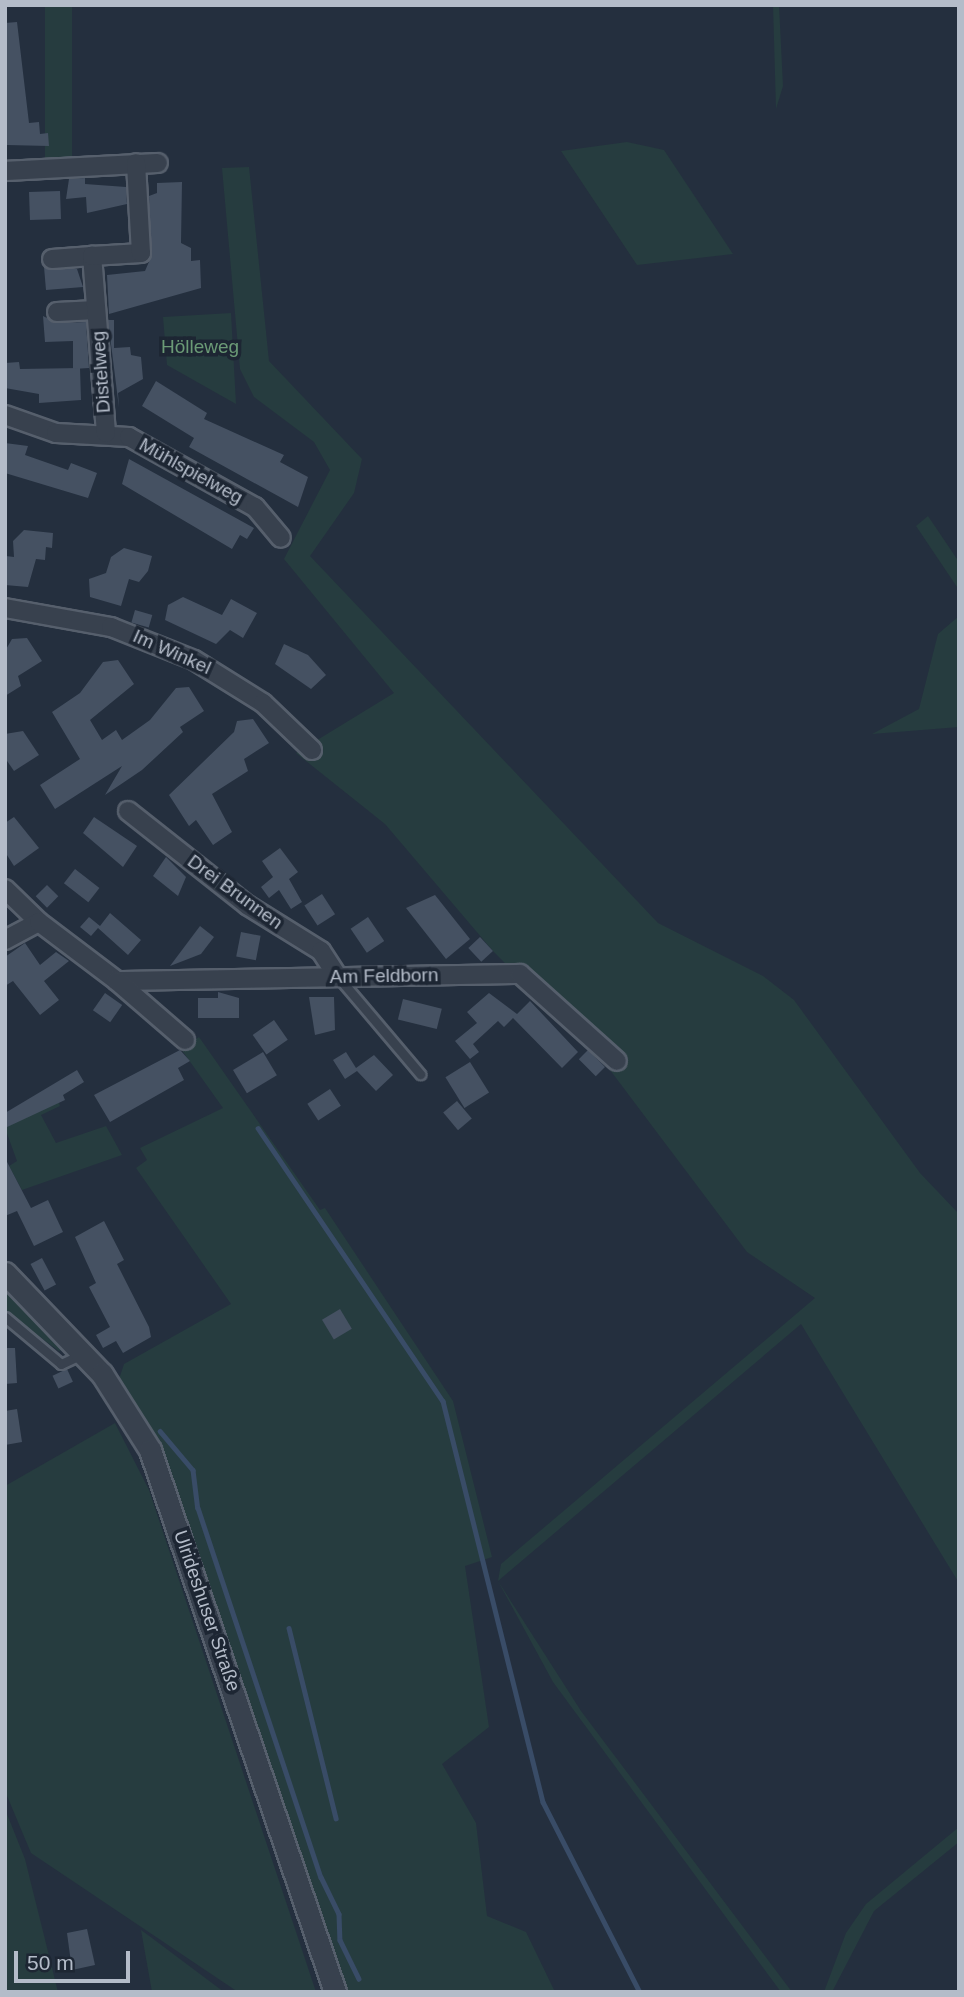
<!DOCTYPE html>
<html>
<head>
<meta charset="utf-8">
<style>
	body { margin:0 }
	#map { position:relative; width:964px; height:1997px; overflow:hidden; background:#242f3e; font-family:Arial,sans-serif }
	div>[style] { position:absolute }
	.green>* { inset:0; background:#263c3f; transform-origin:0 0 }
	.stream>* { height:4.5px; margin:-2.25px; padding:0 2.25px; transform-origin:2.25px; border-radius:2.25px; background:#394c67 }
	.building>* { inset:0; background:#455162; transform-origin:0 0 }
	.roads { filter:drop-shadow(2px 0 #565f6c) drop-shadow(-2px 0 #565f6c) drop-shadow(0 2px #565f6c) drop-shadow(0 -2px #565f6c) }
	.service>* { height:9px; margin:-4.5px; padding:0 4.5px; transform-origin:4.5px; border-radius:4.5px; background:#38414e }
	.minor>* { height:18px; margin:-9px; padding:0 9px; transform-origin:9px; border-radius:9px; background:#38414e }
	.tertiary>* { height:21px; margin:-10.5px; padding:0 10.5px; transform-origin:10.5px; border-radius:10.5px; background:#38414e }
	span { translate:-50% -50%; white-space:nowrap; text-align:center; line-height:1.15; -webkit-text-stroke:7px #1d2633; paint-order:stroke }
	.park-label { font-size:19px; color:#6b9a76 }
	.street-label { font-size:19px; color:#b4bcc9 }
	.frame { position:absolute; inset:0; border:7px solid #b4bcc9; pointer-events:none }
	.scale { position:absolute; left:14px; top:1951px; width:116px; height:32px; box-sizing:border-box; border:4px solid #b4bcc9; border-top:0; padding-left:9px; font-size:21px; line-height:24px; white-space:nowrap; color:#b4bcc9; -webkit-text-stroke:5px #1d2633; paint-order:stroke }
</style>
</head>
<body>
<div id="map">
	<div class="green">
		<i style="left:45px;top:5px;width:27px;height:153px"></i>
		<i style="clip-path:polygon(773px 5px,779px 5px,783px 86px,776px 109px)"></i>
		<i style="clip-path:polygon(627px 142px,664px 150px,733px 254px,637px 265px,561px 151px)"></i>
		<i style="clip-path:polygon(249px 167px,269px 361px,362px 459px,354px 493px,310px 556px,658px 923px,763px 976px,794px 1000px,920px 1173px,959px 1214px,959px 1583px,801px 1324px,498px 1581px,581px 1711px,792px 1992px,781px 1992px,553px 1682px,498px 1581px,501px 1564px,815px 1298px,747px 1252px,610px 1070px,493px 951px,385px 824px,296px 753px,394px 693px,284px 559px,330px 470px,314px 442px,254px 397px,240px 369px,222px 168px)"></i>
		<i style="clip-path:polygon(231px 313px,236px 404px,167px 365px,163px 317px)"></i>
		<i style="clip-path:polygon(928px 516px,959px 562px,959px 590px,916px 526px)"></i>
		<i style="clip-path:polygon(959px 616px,959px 727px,872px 734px,919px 709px,938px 634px)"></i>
		<i style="clip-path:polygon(199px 1037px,320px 1210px,325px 1208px,453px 1401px,492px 1557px,465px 1566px,489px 1727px,442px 1764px,476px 1823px,487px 1916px,526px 1932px,555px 1992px,345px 1992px,170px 1475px,119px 1379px,124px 1364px,231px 1304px,136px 1168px,147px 1160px,140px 1148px,223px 1108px,181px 1049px)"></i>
		<i style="clip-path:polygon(57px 1098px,60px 1106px,41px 1115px,56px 1143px,106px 1126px,122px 1155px,22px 1190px,9px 1166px,17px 1161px,5px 1128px)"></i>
		<i style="clip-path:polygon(5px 1287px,66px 1348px,59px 1351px,5px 1312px)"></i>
		<i style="clip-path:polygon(115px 1423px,149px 1490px,316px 1992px,238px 1992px,31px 1853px,5px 1791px,5px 1486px)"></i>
		<i style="clip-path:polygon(5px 1809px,25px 1859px,58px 1992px,5px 1992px)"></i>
		<i style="clip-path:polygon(959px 1827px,959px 1842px,874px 1911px,832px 1992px,824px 1992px,846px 1933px,866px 1904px)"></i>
		<i style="clip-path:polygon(141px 1930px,152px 1938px,224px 1992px,152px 1992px)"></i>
	</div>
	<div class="stream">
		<i style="left:258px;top:1128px;width:330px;rotate:55.9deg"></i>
		<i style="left:443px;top:1401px;width:413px;rotate:76deg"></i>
		<i style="left:543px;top:1802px;width:213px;rotate:63deg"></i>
		<i style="left:160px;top:1431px;width:51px;rotate:49.8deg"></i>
		<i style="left:193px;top:1470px;width:38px;rotate:83deg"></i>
		<i style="left:198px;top:1508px;width:389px;rotate:71.6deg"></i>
		<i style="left:321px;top:1877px;width:41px;rotate:64.1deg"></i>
		<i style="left:339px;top:1914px;width:26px;rotate:88deg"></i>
		<i style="left:340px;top:1940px;width:43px;rotate:64deg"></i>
		<i style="left:289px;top:1628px;width:196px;rotate:76.1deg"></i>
	</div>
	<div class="building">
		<i style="clip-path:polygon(17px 22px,29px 123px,39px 122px,40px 134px,48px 133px,49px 146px,7px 145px,5px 23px)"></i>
		<i style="clip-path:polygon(85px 178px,85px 184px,126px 187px,127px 204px,87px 213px,86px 197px,66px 199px,69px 179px)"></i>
		<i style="clip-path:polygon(182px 182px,181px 243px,191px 248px,191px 261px,200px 260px,201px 288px,109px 314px,107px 275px,145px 271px,151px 257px,149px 196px,157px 193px,157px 183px)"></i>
		<i style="left:60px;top:191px;width:28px;height:31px;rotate:88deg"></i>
		<i style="clip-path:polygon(44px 267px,77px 269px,83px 287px,46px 290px)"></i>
		<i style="clip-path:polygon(43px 316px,57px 323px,86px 322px,89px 368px,73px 369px,73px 341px,45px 342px)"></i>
		<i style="clip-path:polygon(108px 320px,114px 320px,114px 348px,130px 347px,131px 355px,141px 357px,143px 379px,118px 393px,119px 408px)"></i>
		<i style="clip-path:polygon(19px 362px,20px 369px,80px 368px,81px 400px,39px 403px,39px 394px,5px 388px,5px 363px)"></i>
		<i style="clip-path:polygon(156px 381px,207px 413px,204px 419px,284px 455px,280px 462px,308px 477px,298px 507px,189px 447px,194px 438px,142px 406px)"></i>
		<i style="clip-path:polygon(5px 443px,28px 446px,25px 455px,68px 470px,71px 463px,97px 473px,88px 498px,5px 473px)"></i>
		<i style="clip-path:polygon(129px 459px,254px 528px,247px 539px,240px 535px,232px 549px,122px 484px)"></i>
		<i style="clip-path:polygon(24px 530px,53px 533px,52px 548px,46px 547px,45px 560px,36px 559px,28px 587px,5px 585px,6px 556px,14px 557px,13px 541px)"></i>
		<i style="clip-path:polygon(124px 548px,152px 556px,148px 571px,139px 582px,129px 579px,121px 606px,90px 597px,89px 579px,106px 573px,111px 557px)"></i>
		<i style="clip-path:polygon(183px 597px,222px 615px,231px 599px,257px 613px,243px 638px,230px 630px,216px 644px,165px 620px,168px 605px)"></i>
		<i style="left:135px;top:610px;width:18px;height:13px;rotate:16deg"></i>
		<i style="clip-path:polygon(27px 638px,42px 661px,18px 676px,21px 686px,5px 696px,5px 651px,12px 639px)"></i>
		<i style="clip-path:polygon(284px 644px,308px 655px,326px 675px,311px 689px,275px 664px)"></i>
		<i style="clip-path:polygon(118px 660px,134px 684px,90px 720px,102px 740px,116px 730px,122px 740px,150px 720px,176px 688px,189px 687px,204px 711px,180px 727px,183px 732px,142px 770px,105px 795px,122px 766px,55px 809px,40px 785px,80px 759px,52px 712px,80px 693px,103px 662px)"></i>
		<i style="clip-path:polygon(253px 719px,269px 743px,244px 759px,248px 771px,212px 794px,232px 832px,213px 845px,196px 820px,189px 826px,169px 795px,234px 732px,237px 721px)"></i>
		<i style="clip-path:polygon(23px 731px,39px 755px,14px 771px,5px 758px,5px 734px)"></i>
		<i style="clip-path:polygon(14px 817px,39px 848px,14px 866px,5px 852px,5px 823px)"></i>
		<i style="clip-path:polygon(94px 817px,137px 846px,123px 867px,83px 833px)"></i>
		<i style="clip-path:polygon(280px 848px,298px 872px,289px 879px,302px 902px,291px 909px,279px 890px,269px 898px,261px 887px,273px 877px,262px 861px)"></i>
		<i style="clip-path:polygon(166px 857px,186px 877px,178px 896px,153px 876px)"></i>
		<i style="left:75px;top:869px;width:31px;height:18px;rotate:38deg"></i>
		<i style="left:47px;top:885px;width:16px;height:16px;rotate:45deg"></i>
		<i style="left:322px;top:894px;width:24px;height:21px;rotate:57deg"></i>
		<i style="clip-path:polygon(435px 895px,470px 939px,446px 959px,406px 908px)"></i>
		<i style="clip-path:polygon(110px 913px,141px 940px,128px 955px,98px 928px,91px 936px,80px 927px,89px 917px,100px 926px)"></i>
		<i style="left:368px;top:917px;width:29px;height:21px;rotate:56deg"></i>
		<i style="clip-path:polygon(200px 926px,214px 937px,201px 954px,170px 966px)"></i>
		<i style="left:241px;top:932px;width:20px;height:25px;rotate:11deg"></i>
		<i style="left:480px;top:937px;width:19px;height:16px;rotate:47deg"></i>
		<i style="clip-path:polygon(25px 943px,40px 965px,56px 952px,69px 961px,44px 981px,59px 1000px,40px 1015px,13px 981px,5px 986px,5px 957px)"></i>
		<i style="clip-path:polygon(218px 992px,239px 998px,239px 1018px,198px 1018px,198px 998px,218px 998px)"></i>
		<i style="left:105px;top:993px;width:21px;height:21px;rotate:35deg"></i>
		<i style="clip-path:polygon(489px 993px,517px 1014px,530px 1001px,578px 1052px,562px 1068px,513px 1018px,504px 1027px,498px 1021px,473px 1044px,479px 1052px,470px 1059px,455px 1041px,477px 1023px,467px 1012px)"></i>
		<i style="clip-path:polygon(309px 997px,334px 997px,335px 1030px,315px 1035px)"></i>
		<i style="left:403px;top:999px;width:40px;height:21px;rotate:14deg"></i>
		<i style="left:274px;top:1020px;width:24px;height:26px;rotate:55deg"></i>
		<i style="clip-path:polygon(180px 1050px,190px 1061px,178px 1068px,184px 1080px,110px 1122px,94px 1095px)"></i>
		<i style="left:588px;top:1050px;width:24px;height:13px;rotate:45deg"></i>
		<i style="left:263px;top:1052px;width:27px;height:35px;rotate:59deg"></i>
		<i style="clip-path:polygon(346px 1052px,356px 1068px,374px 1055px,393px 1075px,376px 1091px,357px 1071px,345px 1079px,333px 1060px)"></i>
		<i style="left:470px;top:1062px;width:36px;height:29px;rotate:58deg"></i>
		<i style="clip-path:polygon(77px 1070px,84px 1082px,63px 1095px,65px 1100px,5px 1128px,5px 1113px)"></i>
		<i style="left:330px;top:1089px;width:20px;height:27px;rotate:57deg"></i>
		<i style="left:457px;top:1101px;width:23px;height:18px;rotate:50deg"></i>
		<i style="clip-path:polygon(5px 1158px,31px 1208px,48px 1200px,63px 1232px,34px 1246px,17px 1211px,5px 1216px)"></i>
		<i style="clip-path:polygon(104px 1221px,124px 1260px,117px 1264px,149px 1327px,151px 1337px,123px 1353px,116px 1341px,103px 1348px,96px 1335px,110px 1327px,89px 1287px,96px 1283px,75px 1237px)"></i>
		<i style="left:42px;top:1258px;width:30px;height:13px;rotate:62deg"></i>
		<i style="left:340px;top:1309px;width:23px;height:21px;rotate:59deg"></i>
		<i style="clip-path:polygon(5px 1348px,15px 1348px,17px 1383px,5px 1384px)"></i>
		<i style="left:67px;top:1369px;width:14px;height:16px;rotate:65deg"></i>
		<i style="clip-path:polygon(17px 1409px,22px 1442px,5px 1445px,5px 1411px)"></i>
		<i style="clip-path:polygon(87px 1929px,95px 1965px,72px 1970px,67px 1933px)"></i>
	</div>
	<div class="roads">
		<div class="service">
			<i style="left:339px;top:978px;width:126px;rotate:49.8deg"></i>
			<i style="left:5px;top:1317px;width:73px;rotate:40deg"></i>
			<i style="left:61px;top:1364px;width:23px;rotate:-25deg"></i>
		</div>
		<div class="minor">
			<i style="left:5px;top:171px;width:153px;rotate:-3deg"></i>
			<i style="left:52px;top:259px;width:40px;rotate:-4.3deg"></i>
			<i style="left:57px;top:312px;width:39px;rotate:-3deg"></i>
			<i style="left:5px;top:415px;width:54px;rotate:19.4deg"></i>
			<i style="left:56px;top:433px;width:73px;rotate:3.1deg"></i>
			<i style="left:129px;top:437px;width:144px;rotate:29.1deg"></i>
			<i style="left:255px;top:507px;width:40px;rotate:50deg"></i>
			<i style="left:106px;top:433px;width:178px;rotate:-94.5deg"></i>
			<i style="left:92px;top:256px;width:49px;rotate:-3.5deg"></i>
			<i style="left:141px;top:253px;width:90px;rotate:-93.2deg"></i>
			<i style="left:5px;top:608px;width:108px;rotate:10.2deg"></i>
			<i style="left:111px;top:627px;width:89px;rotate:21.7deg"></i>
			<i style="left:194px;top:660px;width:81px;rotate:31.9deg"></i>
			<i style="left:263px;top:703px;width:68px;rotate:43.8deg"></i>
			<i style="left:128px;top:811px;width:152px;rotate:38.3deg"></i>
			<i style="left:247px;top:905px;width:87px;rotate:31.9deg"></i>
			<i style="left:321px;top:951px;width:31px;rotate:57deg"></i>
			<i style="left:5px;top:889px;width:47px;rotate:44.1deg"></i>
			<i style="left:5px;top:940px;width:38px;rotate:-28deg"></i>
			<i style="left:39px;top:922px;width:98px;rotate:37.1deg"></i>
			<i style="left:117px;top:981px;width:403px;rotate:-1deg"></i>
			<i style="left:520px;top:974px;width:130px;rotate:41.9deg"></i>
			<i style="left:117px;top:981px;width:90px;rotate:40.9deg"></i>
		</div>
		<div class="tertiary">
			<i style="left:5px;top:1273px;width:140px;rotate:46.2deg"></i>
			<i style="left:102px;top:1374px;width:90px;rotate:57.7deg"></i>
			<i style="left:150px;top:1450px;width:573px;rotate:71.15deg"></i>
		</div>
	</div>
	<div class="park-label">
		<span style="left:200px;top:347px">Hölleweg</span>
	</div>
	<div class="street-label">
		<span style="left:101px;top:372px;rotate:-94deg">Distelweg</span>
		<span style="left:191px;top:471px;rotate:29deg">Mühlspielweg</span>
		<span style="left:172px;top:652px;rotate:24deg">Im Winkel</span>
		<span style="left:235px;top:892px;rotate:36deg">Drei Brunnen</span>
		<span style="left:384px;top:976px;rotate:-1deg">Am Feldborn</span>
		<span style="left:207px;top:1611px;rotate:71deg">Ulrideshuser Straße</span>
	</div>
	<div class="frame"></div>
	<div class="scale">50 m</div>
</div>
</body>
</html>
